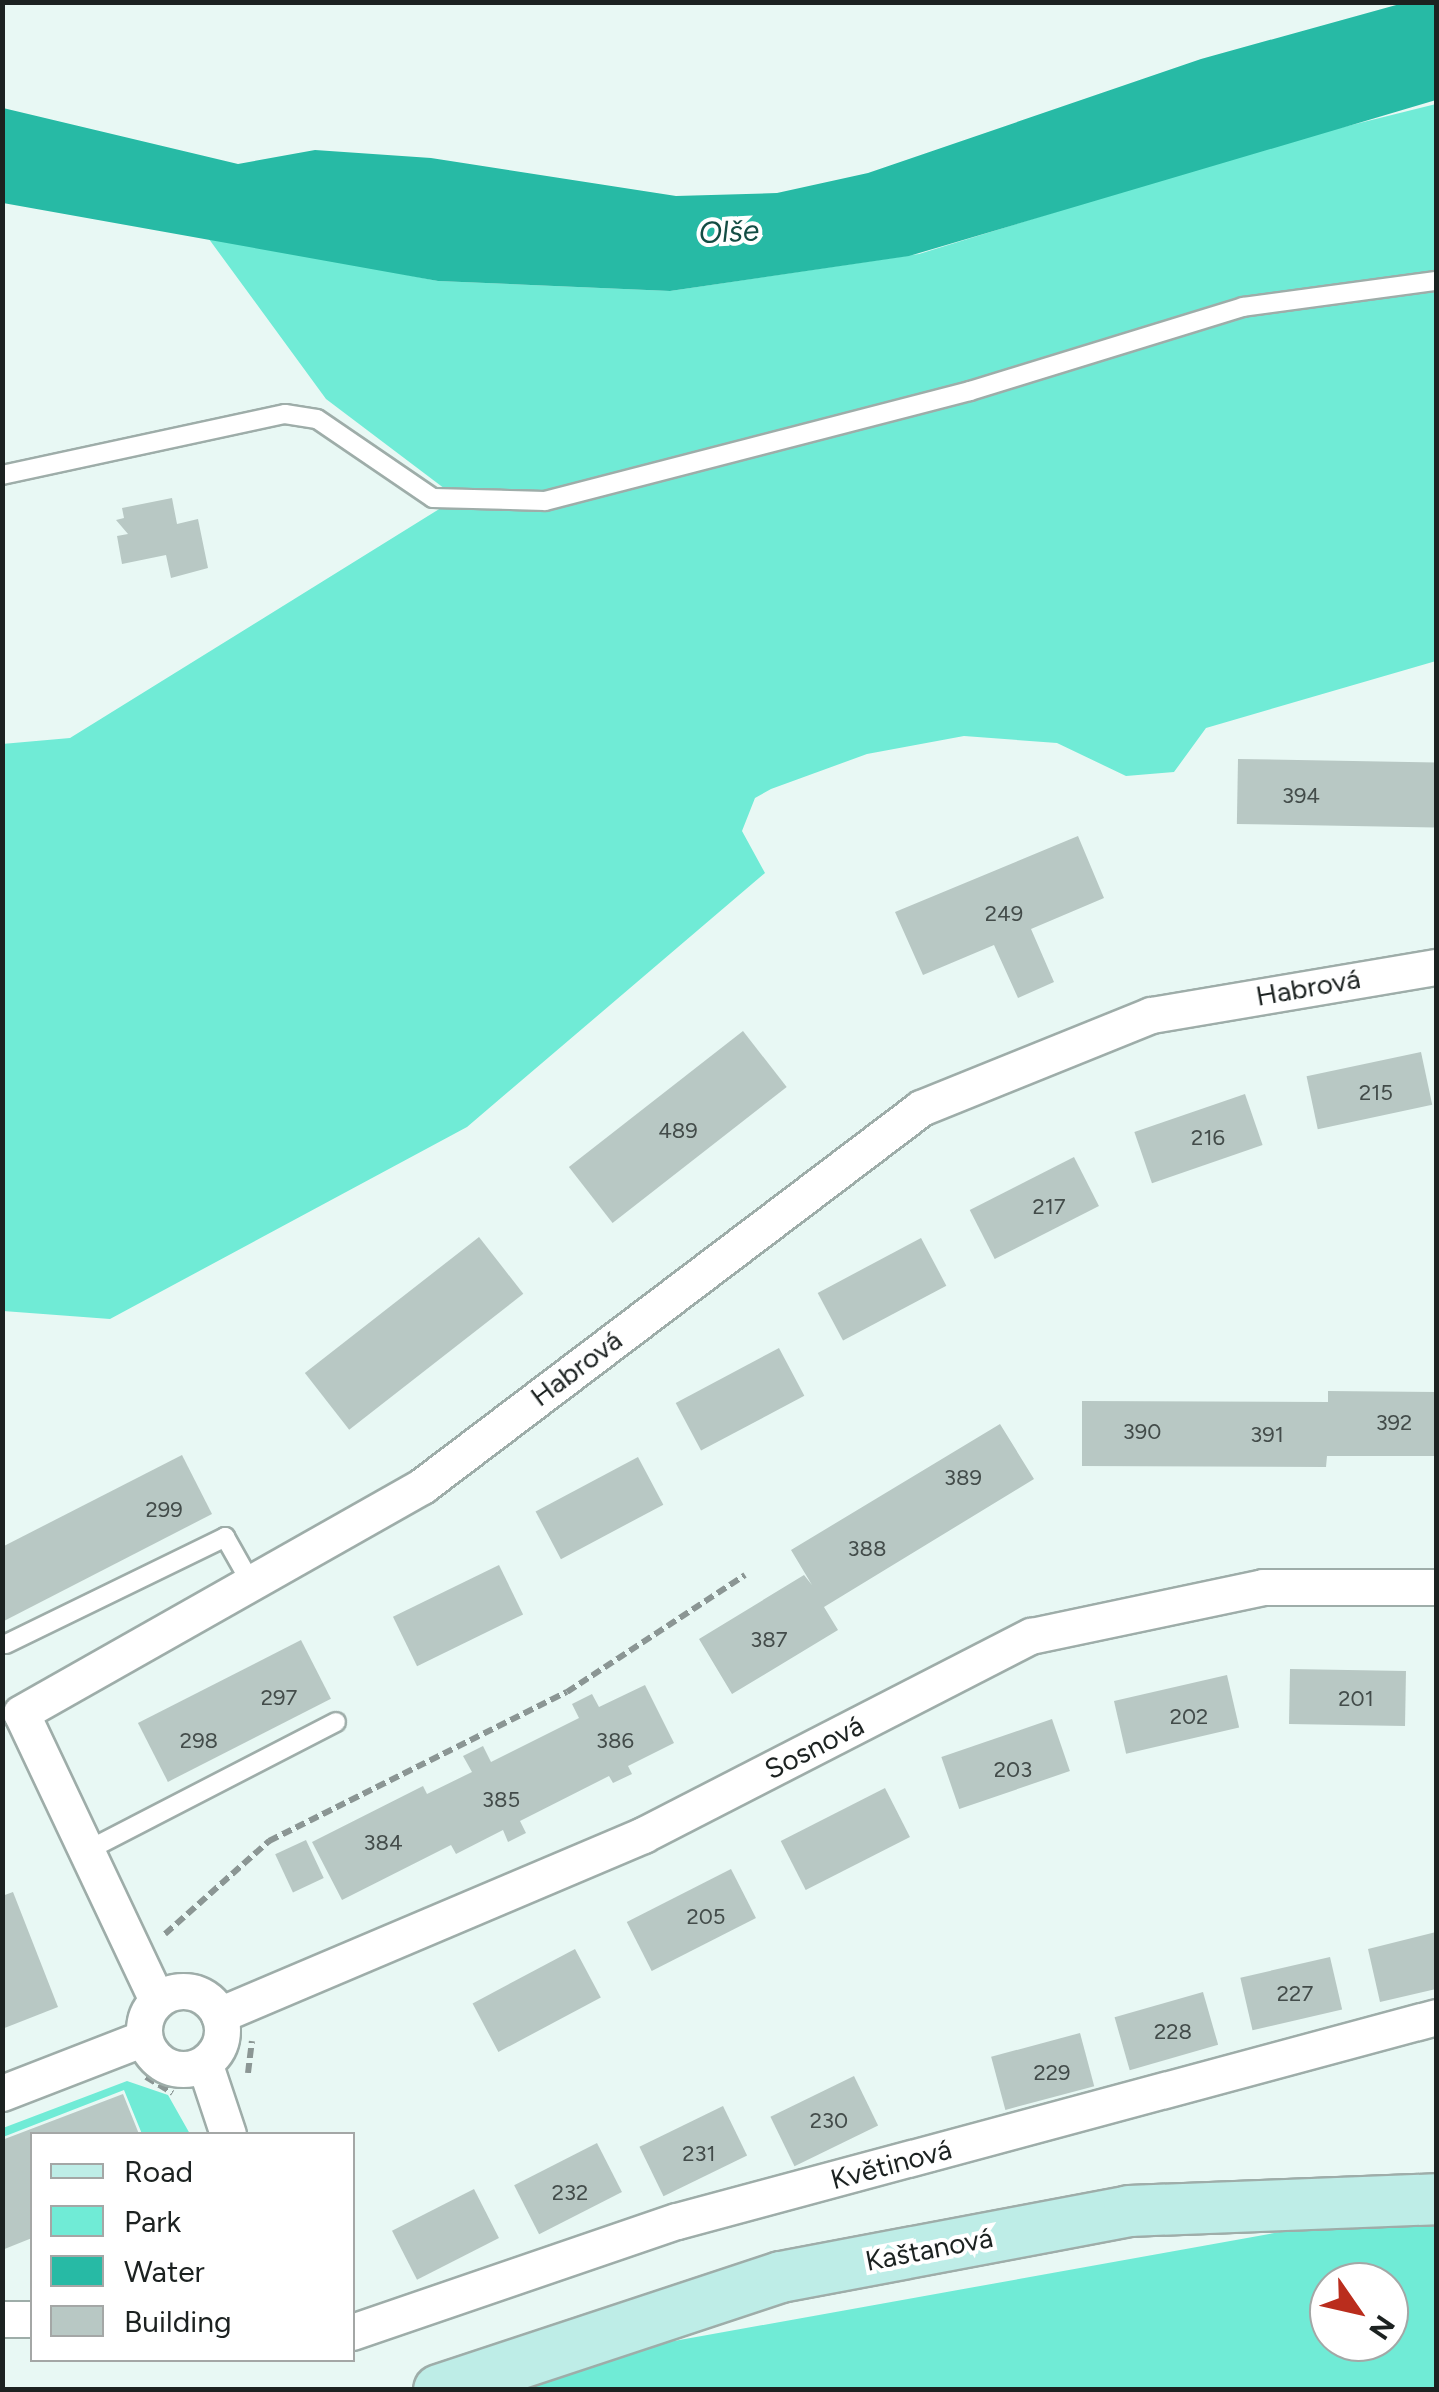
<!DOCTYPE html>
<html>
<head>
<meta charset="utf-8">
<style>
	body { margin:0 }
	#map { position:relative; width:1439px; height:2392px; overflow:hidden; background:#e8f8f4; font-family:Figtree,sans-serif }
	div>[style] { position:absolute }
	.green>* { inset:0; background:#70ebd6 }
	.water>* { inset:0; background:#27baa5 }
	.building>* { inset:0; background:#b8c8c4; transform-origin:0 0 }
	.path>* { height:6px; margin-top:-3px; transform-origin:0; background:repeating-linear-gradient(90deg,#8b9694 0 10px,transparent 0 15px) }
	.roads { filter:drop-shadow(2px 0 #9eada9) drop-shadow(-2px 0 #9eada9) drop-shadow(0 2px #9eada9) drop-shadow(0 -2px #9eada9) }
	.lane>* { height:18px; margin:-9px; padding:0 9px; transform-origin:9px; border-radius:9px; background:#fff }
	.street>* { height:35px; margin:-17.5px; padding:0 17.5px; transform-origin:17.5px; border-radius:17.5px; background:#fff }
	.street>.ring { margin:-17.5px; padding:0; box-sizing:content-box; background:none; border:35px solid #fff; border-radius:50% }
	.secondary>* { height:50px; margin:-25px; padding:0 25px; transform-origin:25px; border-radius:25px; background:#beede7 }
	span { translate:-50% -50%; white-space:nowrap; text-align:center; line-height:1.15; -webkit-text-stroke:8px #fff; paint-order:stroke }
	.number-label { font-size:22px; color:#434c4a }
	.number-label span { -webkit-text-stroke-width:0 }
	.street-label { font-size:28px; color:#1c2221 }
	.water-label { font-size:30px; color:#134d44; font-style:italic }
	.frame { position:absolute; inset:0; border:5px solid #1c2221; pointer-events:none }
	.legend { position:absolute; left:30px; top:2132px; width:325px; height:230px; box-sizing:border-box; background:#fff; border:2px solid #a4a7a6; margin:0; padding:12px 18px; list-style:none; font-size:30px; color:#1c2221 }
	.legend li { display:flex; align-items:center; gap:20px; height:50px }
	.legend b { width:50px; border:2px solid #a4a7a6 }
	.north { position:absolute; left:1309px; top:2262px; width:100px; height:100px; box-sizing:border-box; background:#fff; border:2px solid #a4a7a6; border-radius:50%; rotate:124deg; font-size:28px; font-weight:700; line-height:40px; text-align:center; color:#1c2221 }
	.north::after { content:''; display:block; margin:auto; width:35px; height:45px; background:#ba2d1d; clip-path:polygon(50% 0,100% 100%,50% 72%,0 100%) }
</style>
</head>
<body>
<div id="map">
	<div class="green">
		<i style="clip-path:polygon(1436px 104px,1436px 661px,1206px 728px,1174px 772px,1126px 776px,1057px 743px,964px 736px,867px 754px,771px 789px,755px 798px,742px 831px,765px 873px,467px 1127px,110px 1319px,3px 1311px,2px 744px,70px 738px,457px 498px,326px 399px,206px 235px,438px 281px,670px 291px,919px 254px,1279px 143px)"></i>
		<i style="clip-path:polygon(127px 2081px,168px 2095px,190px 2134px,142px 2134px,124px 2090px,3px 2137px,3px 2128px)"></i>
		<i style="clip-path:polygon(evenodd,1436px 2204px,1436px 2389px,516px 2390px,602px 2354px,1436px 2204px,1329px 2282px,1389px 2282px,1389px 2342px,1329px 2342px,1329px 2282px)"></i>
	</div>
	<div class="water">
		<i style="clip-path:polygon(1407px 2px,1436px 3px,1436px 100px,909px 256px,670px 291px,438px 281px,3px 203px,3px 108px,238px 164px,315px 150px,431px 158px,676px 196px,777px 193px,868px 173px,1201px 59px)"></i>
	</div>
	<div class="building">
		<i style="clip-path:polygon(172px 498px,177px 524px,198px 519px,208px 568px,171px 578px,166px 555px,122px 564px,117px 536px,128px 534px,116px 520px,124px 518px,122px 508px)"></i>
		<i style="left:1238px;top:759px;width:198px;height:65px;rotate:1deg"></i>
		<i style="clip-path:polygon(1078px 836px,1104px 898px,1031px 929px,1054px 982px,1018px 998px,994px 945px,923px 975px,895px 912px)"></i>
		<i style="left:743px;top:1031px;width:71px;height:221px;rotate:52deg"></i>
		<i style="left:1421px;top:1052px;width:54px;height:117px;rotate:78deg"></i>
		<i style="left:1245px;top:1094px;width:54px;height:117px;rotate:71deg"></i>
		<i style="left:1074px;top:1157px;width:55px;height:117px;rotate:63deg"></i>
		<i style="left:479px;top:1237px;width:72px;height:221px;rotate:52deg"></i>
		<i style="left:921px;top:1238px;width:54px;height:117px;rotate:62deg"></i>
		<i style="left:779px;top:1348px;width:54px;height:117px;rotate:62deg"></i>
		<i style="clip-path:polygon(1328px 1391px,1436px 1392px,1436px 1456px,1327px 1456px,1326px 1467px,1082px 1466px,1082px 1401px,1328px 1402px)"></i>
		<i style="clip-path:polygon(1000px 1424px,1034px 1479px,824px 1607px,838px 1630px,732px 1694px,699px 1639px,804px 1575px,812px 1585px,791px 1550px)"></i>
		<i style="clip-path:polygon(182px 1455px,212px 1514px,2px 1622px,2px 1547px)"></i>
		<i style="left:638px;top:1457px;width:54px;height:116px;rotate:62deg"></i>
		<i style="left:499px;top:1565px;width:55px;height:118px;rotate:64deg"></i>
		<i style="left:301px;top:1640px;width:66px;height:183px;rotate:63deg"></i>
		<i style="left:1290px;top:1669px;width:116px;height:55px;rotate:1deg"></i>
		<i style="left:1227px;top:1675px;width:54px;height:116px;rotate:77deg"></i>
		<i style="clip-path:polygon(645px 1685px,674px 1743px,628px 1766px,632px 1774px,613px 1783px,609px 1776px,520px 1821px,526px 1833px,508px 1842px,503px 1830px,456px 1854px,451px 1845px,342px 1900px,312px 1842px,423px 1786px,427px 1794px,472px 1772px,463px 1756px,483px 1746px,491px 1762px,579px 1718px,572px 1704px,592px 1694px,599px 1707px)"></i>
		<i style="left:1052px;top:1719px;width:55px;height:117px;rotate:71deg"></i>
		<i style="left:885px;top:1788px;width:55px;height:117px;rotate:63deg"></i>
		<i style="left:306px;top:1840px;width:42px;height:34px;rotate:65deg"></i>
		<i style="left:731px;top:1869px;width:55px;height:117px;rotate:63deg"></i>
		<i style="clip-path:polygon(13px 1892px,58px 2007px,2px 2029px,2px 1896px)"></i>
		<i style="clip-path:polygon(1436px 1932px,1436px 1989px,1380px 2002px,1368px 1949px)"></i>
		<i style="left:575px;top:1949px;width:55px;height:116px;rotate:62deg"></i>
		<i style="left:1330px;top:1957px;width:54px;height:92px;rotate:77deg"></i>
		<i style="left:1203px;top:1992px;width:55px;height:92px;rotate:74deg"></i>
		<i style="left:1080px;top:2033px;width:55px;height:92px;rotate:75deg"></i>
		<i style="left:854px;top:2076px;width:55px;height:93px;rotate:64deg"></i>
		<i style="clip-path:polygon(123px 2094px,139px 2134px,32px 2134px,32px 2238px,2px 2250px,2px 2140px)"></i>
		<i style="left:723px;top:2106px;width:55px;height:93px;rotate:64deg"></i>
		<i style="left:597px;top:2143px;width:55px;height:93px;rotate:63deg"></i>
		<i style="left:474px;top:2189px;width:55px;height:92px;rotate:63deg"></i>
	</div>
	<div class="path">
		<i style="left:165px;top:1934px;width:140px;rotate:-41.8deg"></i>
		<i style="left:269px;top:1841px;width:333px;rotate:-26.6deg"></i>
		<i style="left:567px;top:1692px;width:213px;rotate:-33.3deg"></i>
		<i style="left:248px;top:2073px;width:32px;rotate:-83deg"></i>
		<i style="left:146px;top:2077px;width:31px;rotate:31deg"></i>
	</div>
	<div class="roads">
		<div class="lane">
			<i style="left:2px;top:475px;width:289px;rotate:-12.2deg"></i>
			<i style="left:285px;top:414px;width:32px;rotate:9deg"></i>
			<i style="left:317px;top:419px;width:140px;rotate:34.3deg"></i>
			<i style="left:433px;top:498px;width:112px;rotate:1.5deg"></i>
			<i style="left:545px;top:501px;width:439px;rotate:-14.5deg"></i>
			<i style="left:970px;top:391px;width:286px;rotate:-17.1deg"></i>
			<i style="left:1243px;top:307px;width:195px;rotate:-7.7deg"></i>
			<i style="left:6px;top:1644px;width:244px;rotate:-26deg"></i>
			<i style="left:225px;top:1537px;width:53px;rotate:60.5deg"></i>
			<i style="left:88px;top:1850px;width:279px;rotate:-27.3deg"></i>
		</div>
		<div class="street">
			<i class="ring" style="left:144px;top:1991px;width:43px;height:43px"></i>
			<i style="left:156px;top:1998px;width:315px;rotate:-115.3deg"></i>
			<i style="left:21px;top:1713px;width:461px;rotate:-29.5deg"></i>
			<i style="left:422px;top:1486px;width:626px;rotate:-37.14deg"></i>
			<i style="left:921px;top:1108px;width:248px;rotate:-22deg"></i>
			<i style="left:1151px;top:1015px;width:289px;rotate:-9.6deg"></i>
			<i style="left:219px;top:2015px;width:461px;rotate:-23deg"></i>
			<i style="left:643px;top:1835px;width:436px;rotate:-27.2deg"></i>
			<i style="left:1031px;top:1636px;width:237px;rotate:-11.9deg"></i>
			<i style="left:1263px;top:1587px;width:173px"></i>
			<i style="left:205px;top:2065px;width:73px;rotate:71.6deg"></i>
			<i style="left:2px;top:2093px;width:149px;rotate:-21.2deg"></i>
			<i style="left:2px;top:2319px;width:30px"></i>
			<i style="left:352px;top:2332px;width:343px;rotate:-18.9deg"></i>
			<i style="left:677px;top:2221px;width:786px;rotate:-15.04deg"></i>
		</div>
		<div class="secondary">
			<i style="left:439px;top:2390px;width:360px;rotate:-18.3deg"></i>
			<i style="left:781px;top:2277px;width:354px;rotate:-10.7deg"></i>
			<i style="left:1129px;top:2211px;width:307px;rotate:-2.2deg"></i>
		</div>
	</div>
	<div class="number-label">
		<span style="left:1301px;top:796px">394</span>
		<span style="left:1004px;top:914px">249</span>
		<span style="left:1376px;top:1093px">215</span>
		<span style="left:678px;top:1131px">489</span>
		<span style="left:1208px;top:1138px">216</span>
		<span style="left:1049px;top:1207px">217</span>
		<span style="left:1394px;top:1423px">392</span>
		<span style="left:1142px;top:1432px">390</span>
		<span style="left:1267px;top:1435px">391</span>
		<span style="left:963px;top:1478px">389</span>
		<span style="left:164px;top:1510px">299</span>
		<span style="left:867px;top:1549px">388</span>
		<span style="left:769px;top:1640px">387</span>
		<span style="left:279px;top:1698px">297</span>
		<span style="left:1356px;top:1699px">201</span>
		<span style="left:1189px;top:1717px">202</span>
		<span style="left:199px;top:1741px">298</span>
		<span style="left:615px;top:1741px">386</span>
		<span style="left:1013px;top:1770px">203</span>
		<span style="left:501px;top:1800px">385</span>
		<span style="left:383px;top:1843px">384</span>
		<span style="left:706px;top:1917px">205</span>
		<span style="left:1295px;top:1994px">227</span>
		<span style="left:1173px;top:2032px">228</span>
		<span style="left:1052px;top:2073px">229</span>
		<span style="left:829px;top:2121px">230</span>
		<span style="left:699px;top:2154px">231</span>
		<span style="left:570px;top:2193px">232</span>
	</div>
	<div class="street-label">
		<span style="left:1308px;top:987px;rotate:-10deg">Habrová</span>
		<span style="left:576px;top:1368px;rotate:-37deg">Habrová</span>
		<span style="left:814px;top:1747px;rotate:-27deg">Sosnová</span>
		<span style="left:891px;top:2164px;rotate:-15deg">Květinová</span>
		<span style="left:929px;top:2249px;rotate:-11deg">Kaštanová</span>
	</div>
	<div class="water-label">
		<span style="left:729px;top:232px;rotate:-3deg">Olše</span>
	</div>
	<div class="frame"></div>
	<ul class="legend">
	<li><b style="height:12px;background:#beede7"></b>Road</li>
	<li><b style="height:28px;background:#70ebd6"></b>Park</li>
	<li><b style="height:28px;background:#27baa5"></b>Water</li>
	<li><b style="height:28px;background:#b8c8c4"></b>Building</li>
	</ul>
	<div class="north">N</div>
</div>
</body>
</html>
